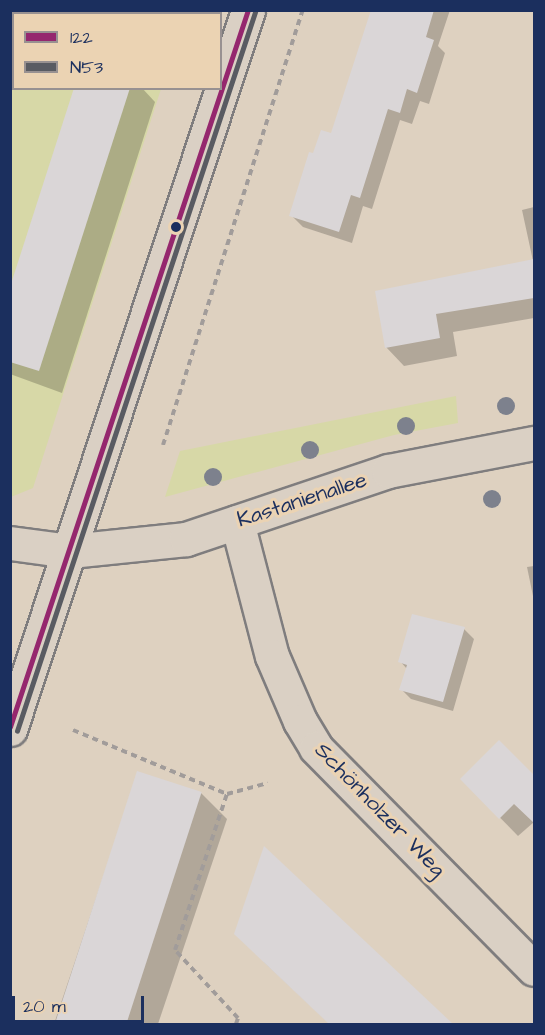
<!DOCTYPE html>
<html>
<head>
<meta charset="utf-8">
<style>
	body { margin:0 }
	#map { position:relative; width:545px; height:1035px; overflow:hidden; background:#ded1c0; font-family:"Architects Daughter",sans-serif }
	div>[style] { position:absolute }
	.green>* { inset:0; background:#d7d8a7 }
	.shadow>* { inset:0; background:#0003 }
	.building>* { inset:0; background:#dad6d7; transform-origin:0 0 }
	.path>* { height:4px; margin-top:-2px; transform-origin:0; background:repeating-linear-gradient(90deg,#a19c9a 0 6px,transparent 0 10.5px) }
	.roads { filter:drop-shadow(2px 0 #7f7d7e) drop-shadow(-2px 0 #7f7d7e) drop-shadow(0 2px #7f7d7e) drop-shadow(0 -2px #7f7d7e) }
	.street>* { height:33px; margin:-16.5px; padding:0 16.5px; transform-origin:16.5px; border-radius:16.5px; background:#dad0c4 }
	.secondary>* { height:33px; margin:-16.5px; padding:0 16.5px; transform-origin:16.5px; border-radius:16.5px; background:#dad0c4 }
	.bus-1>* { height:4.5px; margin:-2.25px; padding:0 2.25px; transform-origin:2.25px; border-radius:2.25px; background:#95276e }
	.bus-2>* { height:4.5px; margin:-2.25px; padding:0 2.25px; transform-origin:2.25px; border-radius:2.25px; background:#595b62 }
	.trees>* { width:18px; height:18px; margin:-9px; border-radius:50%; background:#7d818d }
	.dots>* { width:16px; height:16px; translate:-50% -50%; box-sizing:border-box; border:3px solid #ebd3b3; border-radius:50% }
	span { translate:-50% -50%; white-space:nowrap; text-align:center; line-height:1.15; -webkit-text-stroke:6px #ebd3b3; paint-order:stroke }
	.street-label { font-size:22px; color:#1b2f5e }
	.frame { position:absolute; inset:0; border:12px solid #1b2f5e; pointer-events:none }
	.legend { position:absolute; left:12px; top:12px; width:210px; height:78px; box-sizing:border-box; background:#ebd3b3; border:2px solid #989191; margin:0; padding:8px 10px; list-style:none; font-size:18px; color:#1b2f5e }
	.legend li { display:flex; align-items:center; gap:12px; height:30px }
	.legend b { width:30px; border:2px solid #989191 }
	.scale { position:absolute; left:12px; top:996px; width:132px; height:27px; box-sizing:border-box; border:3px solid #1b2f5e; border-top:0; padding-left:8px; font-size:18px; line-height:21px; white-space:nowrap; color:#1b2f5e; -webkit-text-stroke:4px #ebd3b3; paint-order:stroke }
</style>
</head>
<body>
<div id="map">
	<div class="green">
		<i style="clip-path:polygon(11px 11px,185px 11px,184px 14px,14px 14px,14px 88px,161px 89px,33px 488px,11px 497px)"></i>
		<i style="clip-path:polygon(456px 396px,458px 423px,394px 435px,165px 497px,180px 451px)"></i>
	</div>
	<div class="shadow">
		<i style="clip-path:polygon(374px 10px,450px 10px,438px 46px,445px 53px,429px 104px,420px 101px,412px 124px,400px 120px,372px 209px,363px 206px,352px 243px,303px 227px,291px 215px,314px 155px,332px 135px)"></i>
		<i style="clip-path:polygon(76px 88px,142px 88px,155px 102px,62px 393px,10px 374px,10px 292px)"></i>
		<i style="clip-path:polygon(534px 207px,534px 318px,453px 332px,457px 356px,404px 366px,386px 347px,377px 292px,533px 261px,522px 210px)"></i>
		<i style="clip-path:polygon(534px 566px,534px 601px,527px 567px)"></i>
		<i style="clip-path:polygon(464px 629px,474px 639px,453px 711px,411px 699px,401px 689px,407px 669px,400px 661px)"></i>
		<i style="clip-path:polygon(499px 743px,534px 777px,534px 822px,518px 836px,462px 779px)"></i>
		<i style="clip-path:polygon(138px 773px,201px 793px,227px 819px,158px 1024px,54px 1024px)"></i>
		<i style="clip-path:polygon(265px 848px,450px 1024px,330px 1024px,264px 962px)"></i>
	</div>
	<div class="building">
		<i style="clip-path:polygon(371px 10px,434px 10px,426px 37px,434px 40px,417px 93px,407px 89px,400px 113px,388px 109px,360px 198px,351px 195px,339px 232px,289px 216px,309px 152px,313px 153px,321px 130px,331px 133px)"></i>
		<i style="clip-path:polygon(74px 88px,130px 88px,39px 371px,10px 362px,10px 287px)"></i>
		<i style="clip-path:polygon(534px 259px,534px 298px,436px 314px,440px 338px,385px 348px,375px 291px)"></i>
		<i style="clip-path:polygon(412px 614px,465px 627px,443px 702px,399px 690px,407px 665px,398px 662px)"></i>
		<i style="clip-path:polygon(499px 740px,534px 775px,534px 823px,514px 804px,499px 819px,460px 779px)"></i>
		<i style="left:137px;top:771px;width:68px;height:267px;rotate:18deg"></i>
		<i style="clip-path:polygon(264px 846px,453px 1024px,329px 1024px,234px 934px)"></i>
	</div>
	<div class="path">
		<i style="left:163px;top:445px;width:457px;rotate:-72.2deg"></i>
		<i style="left:73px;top:730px;width:167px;rotate:22.6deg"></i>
		<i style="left:236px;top:1024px;width:6px;rotate:-72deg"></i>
		<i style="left:238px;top:1018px;width:93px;rotate:-132.8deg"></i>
		<i style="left:175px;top:950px;width:164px;rotate:-71.6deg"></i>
		<i style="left:227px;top:794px;width:42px;rotate:-15deg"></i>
	</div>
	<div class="roads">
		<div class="street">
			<i style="left:237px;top:522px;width:138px;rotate:75.4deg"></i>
			<i style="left:272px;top:656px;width:71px;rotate:66.7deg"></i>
			<i style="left:300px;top:721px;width:31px;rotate:59deg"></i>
			<i style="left:316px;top:748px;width:310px;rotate:45.4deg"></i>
			<i style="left:10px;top:543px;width:61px;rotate:7.6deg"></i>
		</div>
		<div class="secondary">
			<i style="left:70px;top:551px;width:117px;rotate:-5.9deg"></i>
			<i style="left:186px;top:539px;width:213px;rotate:-18.6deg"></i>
			<i style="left:388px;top:471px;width:149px;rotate:-10.9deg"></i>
			<i style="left:10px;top:729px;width:757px;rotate:-71.68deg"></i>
		</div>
	</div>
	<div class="bus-1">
		<i style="left:10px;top:727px;width:755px;rotate:-71.64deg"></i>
	</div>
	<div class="bus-2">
		<i style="left:17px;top:731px;width:757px;rotate:-71.68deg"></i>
	</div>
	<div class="trees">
		<i style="left:506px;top:406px"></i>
		<i style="left:406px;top:426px"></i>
		<i style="left:310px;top:450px"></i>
		<i style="left:213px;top:477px"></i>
		<i style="left:492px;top:499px"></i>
	</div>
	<div class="dots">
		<i style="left:176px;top:227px;background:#1b2f5e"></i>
	</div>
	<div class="street-label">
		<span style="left:302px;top:500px;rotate:-18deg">Kastanienallee</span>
		<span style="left:380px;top:810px;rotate:46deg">Schönholzer Weg</span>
	</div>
	<div class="frame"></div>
	<ul class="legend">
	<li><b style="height:8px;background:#95276e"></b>122</li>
	<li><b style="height:8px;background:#595b62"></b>N53</li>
	</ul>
	<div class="scale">20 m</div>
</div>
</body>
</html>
